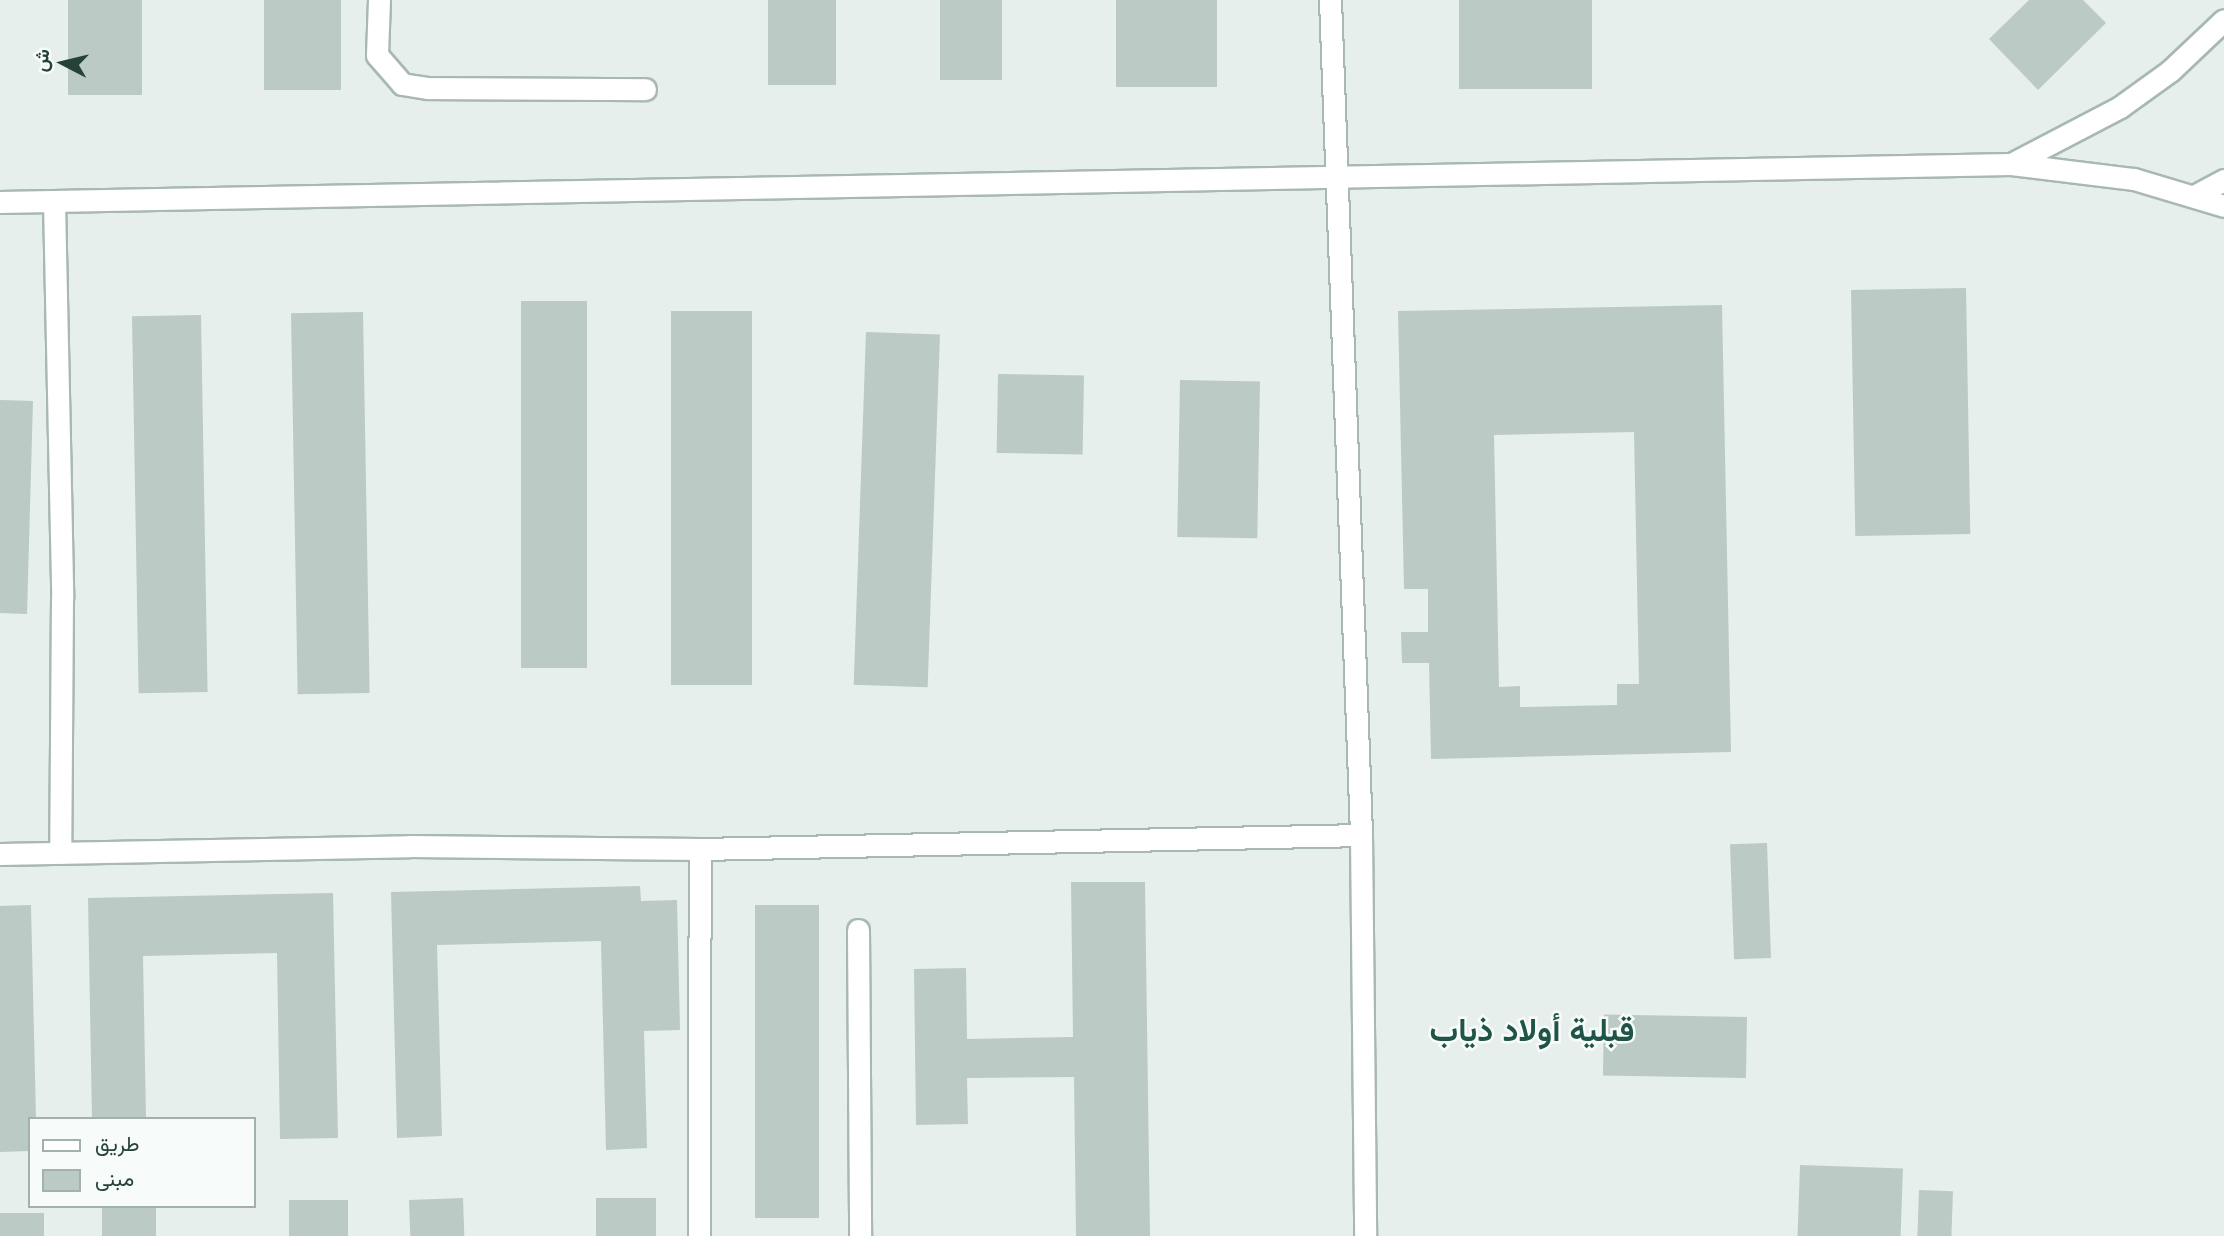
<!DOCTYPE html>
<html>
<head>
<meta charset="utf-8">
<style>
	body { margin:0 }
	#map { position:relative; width:2224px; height:1236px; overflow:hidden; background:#e6efeb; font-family:"Work Sans",Vazirmatn,sans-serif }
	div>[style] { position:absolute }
	.building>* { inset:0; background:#bbcac4; transform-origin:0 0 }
	.roads { filter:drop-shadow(2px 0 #a8b8b2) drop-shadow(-2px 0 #a8b8b2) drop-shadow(0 2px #a8b8b2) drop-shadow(0 -2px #a8b8b2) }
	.service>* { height:21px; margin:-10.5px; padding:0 10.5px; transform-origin:10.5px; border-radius:10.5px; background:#fff }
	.minor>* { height:21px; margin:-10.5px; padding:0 10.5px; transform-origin:10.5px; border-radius:10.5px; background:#fff }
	span { translate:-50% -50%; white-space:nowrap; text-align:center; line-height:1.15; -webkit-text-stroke:5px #f7fbf9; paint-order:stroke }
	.district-label { font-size:32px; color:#1f5548; font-weight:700 }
	.legend { position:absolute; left:28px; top:1117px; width:228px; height:91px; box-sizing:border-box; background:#f7fbf9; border:2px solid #a3b1ad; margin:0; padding:9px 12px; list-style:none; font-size:21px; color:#24423a }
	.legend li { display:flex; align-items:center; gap:14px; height:35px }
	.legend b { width:35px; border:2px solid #a3b1ad }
	.north { position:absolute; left:28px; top:28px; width:70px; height:70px; -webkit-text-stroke:5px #f7fbf9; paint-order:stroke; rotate:277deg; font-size:19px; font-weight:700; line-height:28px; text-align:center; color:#24423a }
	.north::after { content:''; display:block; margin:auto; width:24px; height:32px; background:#24423a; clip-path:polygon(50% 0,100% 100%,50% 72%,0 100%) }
</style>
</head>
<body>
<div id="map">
	<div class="building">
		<i style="left:68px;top:0;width:74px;height:95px"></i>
		<i style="left:264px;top:0;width:77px;height:90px"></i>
		<i style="left:768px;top:0;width:68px;height:85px"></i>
		<i style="left:940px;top:0;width:62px;height:80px"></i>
		<i style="left:1116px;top:0;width:101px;height:87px"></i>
		<i style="left:1459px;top:0;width:133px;height:89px"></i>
		<i style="clip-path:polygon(2029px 0,2083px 0,2106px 23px,2038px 90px,1989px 39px)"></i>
		<i style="left:1966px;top:288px;width:246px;height:115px;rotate:89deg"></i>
		<i style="left:587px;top:301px;width:367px;height:66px;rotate:90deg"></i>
		<i style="clip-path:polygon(evenodd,1722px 305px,1731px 752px,1431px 759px,1429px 663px,1402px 663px,1401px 632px,1428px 632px,1428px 589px,1404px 589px,1398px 311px,1722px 305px,1634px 432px,1639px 684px,1617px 684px,1617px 705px,1520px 707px,1520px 686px,1499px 687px,1494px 435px,1634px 432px)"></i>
		<i style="left:752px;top:311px;width:374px;height:81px;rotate:90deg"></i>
		<i style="left:363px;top:312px;width:381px;height:72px;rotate:89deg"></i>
		<i style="left:201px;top:315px;width:377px;height:69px;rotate:89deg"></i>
		<i style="left:866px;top:332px;width:74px;height:353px;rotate:2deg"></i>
		<i style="left:998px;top:374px;width:86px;height:79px;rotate:1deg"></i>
		<i style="left:1180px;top:380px;width:80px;height:157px;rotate:1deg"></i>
		<i style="clip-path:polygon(0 400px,33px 401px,27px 614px,0 613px)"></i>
		<i style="left:1767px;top:843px;width:115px;height:37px;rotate:88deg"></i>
		<i style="clip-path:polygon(1071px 882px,1145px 882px,1150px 1236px,1076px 1236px,1074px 1077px,967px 1078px,968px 1124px,916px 1125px,914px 969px,966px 968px,967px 1039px,1073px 1037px)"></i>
		<i style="clip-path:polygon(640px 886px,641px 901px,677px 900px,680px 1030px,644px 1031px,647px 1148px,606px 1150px,601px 941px,437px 945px,442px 1136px,397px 1138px,391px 892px)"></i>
		<i style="clip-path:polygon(333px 893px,338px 1138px,280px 1139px,277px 953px,143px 956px,146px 1119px,92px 1119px,88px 898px)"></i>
		<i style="clip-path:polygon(31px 905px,36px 1119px,30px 1119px,30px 1151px,0 1152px,0 906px)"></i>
		<i style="left:755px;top:905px;width:64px;height:313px"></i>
		<i style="left:1747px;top:1017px;width:61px;height:143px;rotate:91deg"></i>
		<i style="left:1800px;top:1165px;width:103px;height:71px;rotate:2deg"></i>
		<i style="left:1919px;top:1190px;width:34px;height:46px;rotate:2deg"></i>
		<i style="left:463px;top:1198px;width:38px;height:54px;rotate:88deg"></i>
		<i style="left:656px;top:1198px;width:38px;height:60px;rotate:90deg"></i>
		<i style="left:289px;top:1200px;width:59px;height:36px"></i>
		<i style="left:102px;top:1206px;width:54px;height:30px"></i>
		<i style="left:44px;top:1213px;width:23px;height:44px;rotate:90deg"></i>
	</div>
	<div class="roads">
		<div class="service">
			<i style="left:379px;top:0;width:55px;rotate:92.1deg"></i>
			<i style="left:377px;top:55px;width:38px;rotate:49deg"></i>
			<i style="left:402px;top:84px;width:25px;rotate:9deg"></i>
			<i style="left:427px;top:88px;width:218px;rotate:0.3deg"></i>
		</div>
		<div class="minor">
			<i style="left:1330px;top:0;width:836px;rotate:87.87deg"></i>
			<i style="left:1361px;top:835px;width:401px;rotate:89.4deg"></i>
			<i style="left:2013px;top:163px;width:121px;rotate:-27.6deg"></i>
			<i style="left:2120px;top:107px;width:62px;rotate:-35.8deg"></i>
			<i style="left:2170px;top:71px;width:74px;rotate:-43.4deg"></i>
			<i style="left:2194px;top:196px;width:34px;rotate:-28deg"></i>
			<i style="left:54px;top:201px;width:397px;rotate:88.8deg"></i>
			<i style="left:62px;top:598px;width:255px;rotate:90.4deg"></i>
			<i style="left:0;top:202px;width:2011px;rotate:-1.08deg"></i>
			<i style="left:2011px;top:164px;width:124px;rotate:7deg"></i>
			<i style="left:2134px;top:179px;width:94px;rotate:16.7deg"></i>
			<i style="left:0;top:854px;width:410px;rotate:-1.1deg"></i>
			<i style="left:410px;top:846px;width:290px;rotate:0.6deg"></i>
			<i style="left:700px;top:849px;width:661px;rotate:-1.21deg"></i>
			<i style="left:858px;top:930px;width:306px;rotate:89.6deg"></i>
			<i style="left:699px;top:1236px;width:387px;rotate:-89.9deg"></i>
		</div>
	</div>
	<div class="district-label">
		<span style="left:1532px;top:1030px">قبلية أولاد ذياب</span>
	</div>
	<ul class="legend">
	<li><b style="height:9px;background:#fff"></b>طريق</li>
	<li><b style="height:19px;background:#bbcac4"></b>مبنى</li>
	</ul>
	<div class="north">ش</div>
</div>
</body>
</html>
